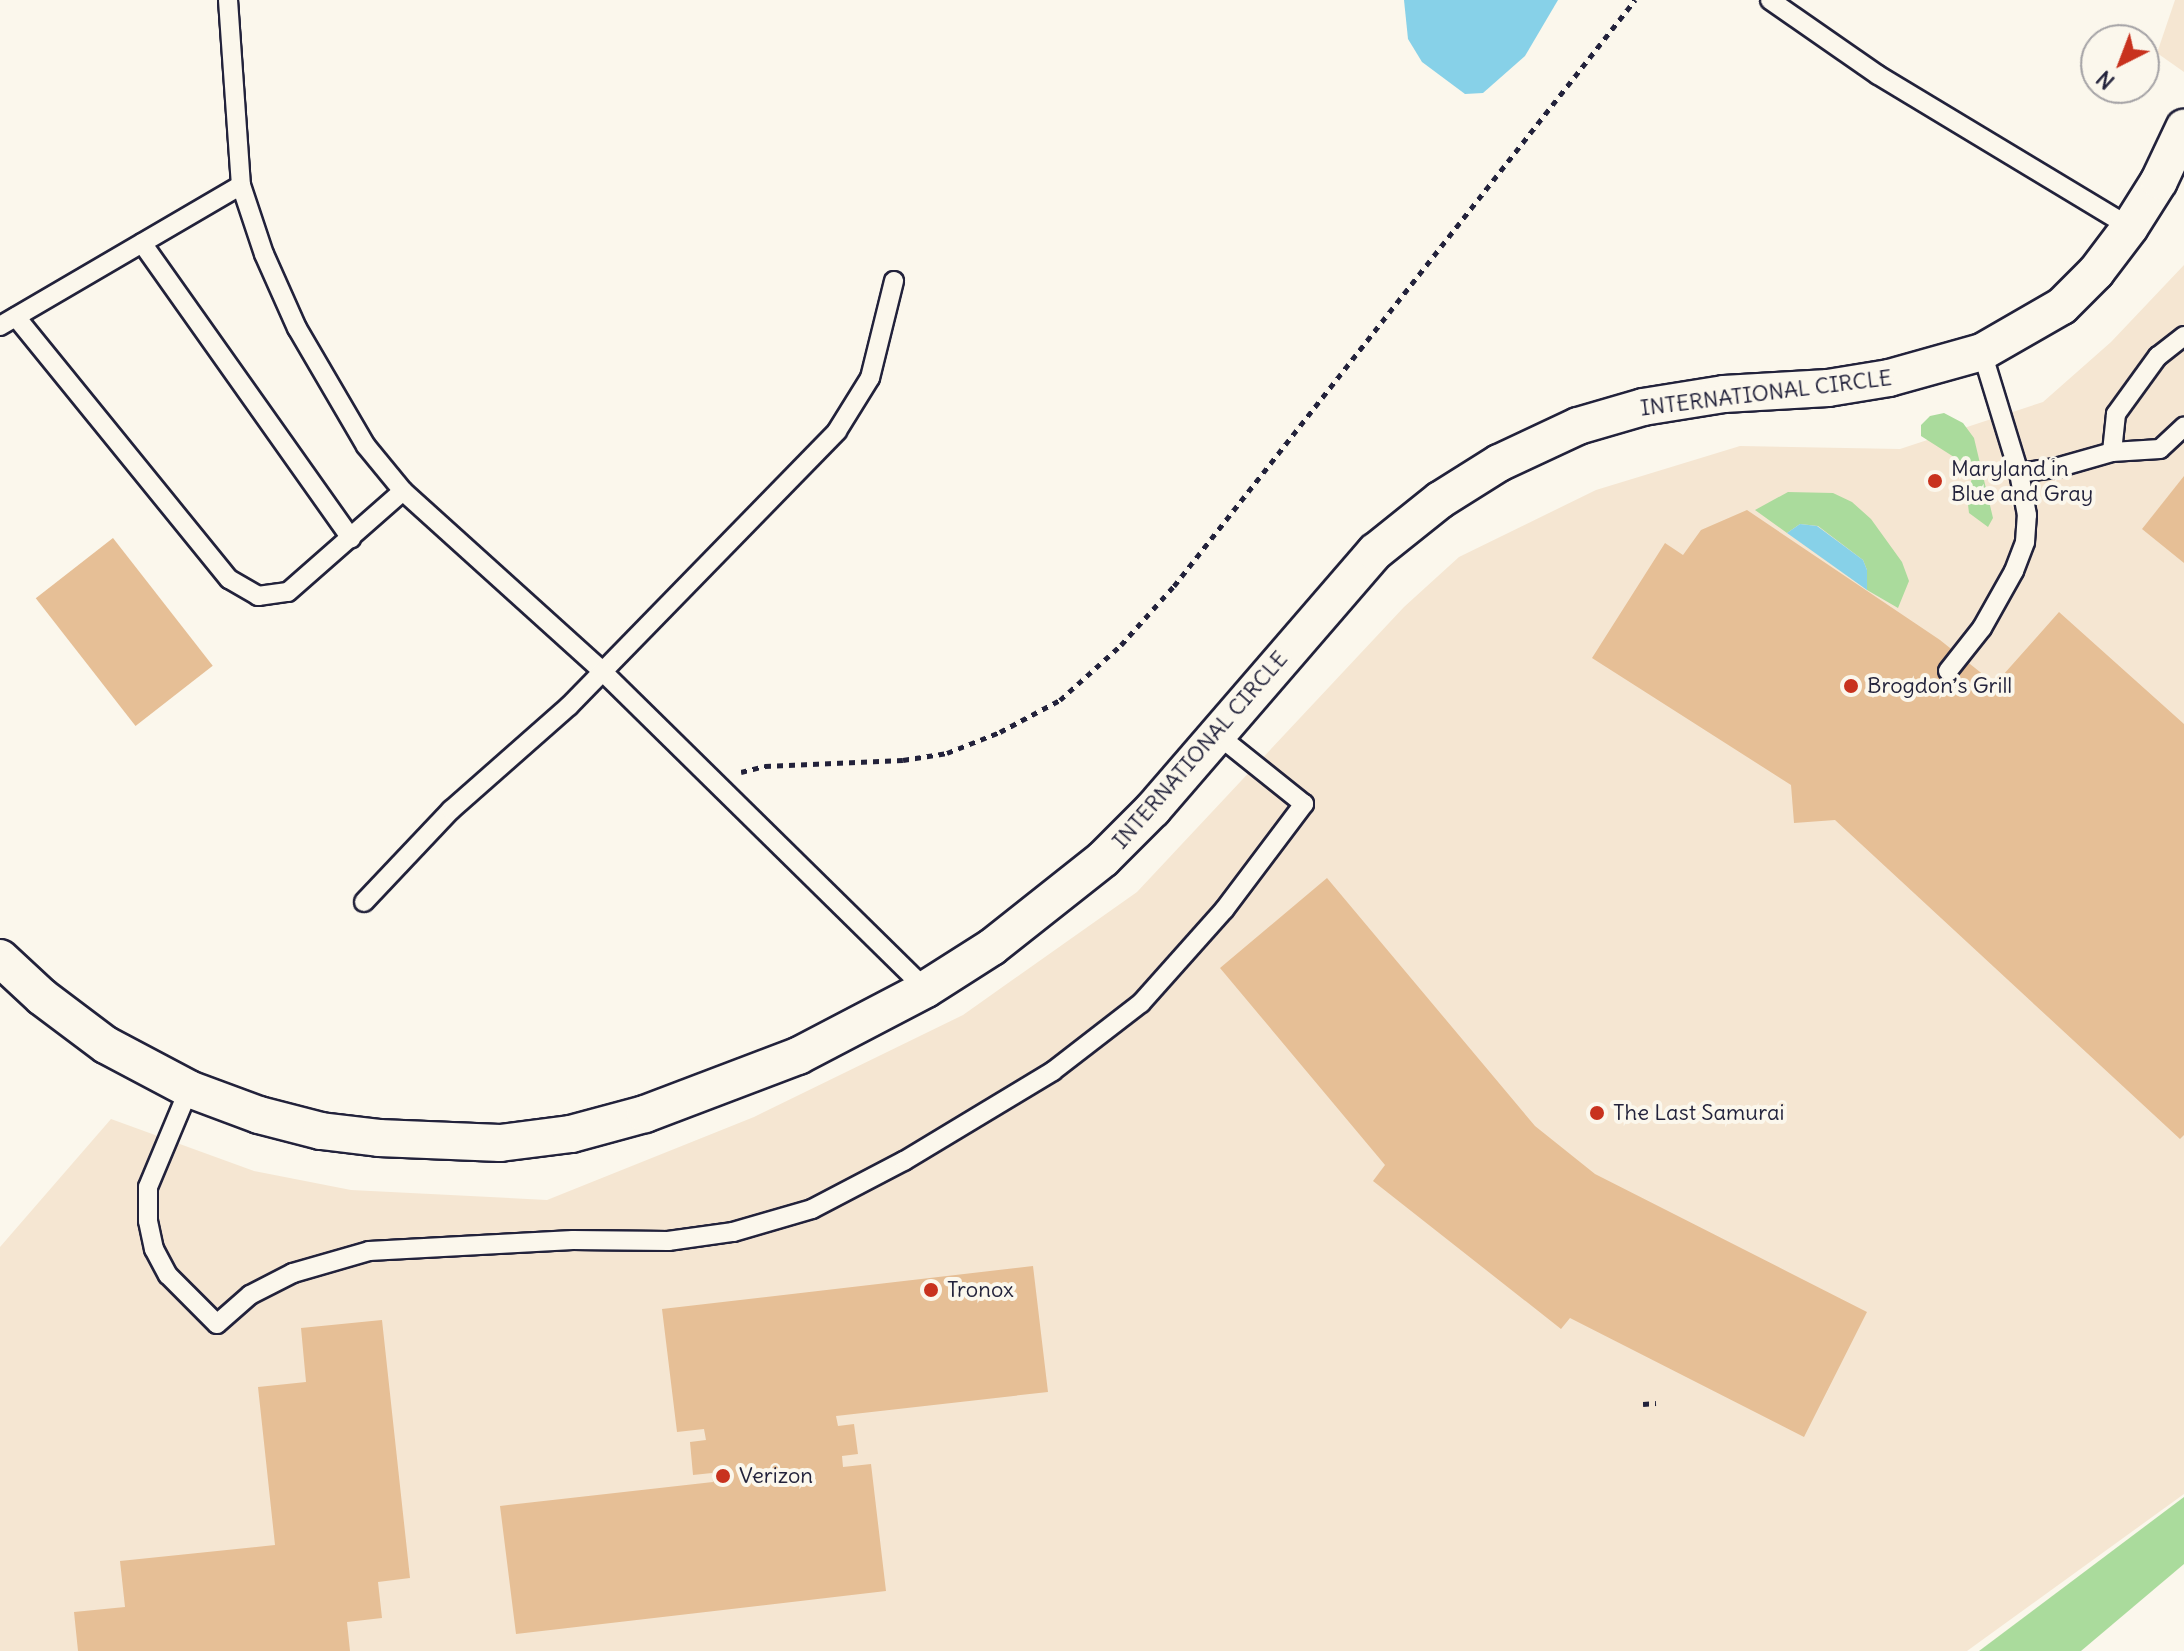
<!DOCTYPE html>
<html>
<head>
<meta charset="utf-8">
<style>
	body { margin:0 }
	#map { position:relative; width:2184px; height:1651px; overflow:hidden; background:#fbf7ec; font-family:Delius,sans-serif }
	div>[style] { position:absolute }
	.built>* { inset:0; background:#f5e6d2 }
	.green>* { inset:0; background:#aadb9c }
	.water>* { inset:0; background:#87d1e8 }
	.building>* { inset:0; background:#e6bf96; transform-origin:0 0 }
	.path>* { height:5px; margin-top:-2.5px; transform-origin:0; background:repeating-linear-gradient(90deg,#22223b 0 6px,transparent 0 12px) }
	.roads { filter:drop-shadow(2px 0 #22223b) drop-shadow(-2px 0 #22223b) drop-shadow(0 2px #22223b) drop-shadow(0 -2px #22223b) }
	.service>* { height:18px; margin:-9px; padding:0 9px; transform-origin:9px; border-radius:9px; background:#fbf7ec }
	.minor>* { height:36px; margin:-18px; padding:0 18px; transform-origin:18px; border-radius:18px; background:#fbf7ec }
	.dots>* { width:22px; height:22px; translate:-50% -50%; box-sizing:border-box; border:4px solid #fbf7ec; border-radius:50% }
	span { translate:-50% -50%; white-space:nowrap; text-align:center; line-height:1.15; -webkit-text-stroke:8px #fbf7ec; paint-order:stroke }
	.street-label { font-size:22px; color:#22223b }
	.poi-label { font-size:22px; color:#22223b }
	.left { translate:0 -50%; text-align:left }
	.north { position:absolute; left:2080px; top:24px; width:80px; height:80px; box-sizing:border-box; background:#fbf7ec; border:2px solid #a4a2a5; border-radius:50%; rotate:222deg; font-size:22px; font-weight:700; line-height:32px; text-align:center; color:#22223b }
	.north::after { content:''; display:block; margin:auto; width:28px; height:36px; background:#c8321e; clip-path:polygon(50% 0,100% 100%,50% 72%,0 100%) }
</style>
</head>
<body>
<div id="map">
	<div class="built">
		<i style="clip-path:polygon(2175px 0,2184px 0,2184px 72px,2157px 53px)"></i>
		<i style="clip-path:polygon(2184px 265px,2184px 1494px,1967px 1651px,0 1651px,0 1247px,111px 1119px,254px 1171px,351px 1190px,547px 1200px,754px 1117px,963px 1015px,1137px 892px,1404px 607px,1459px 557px,1596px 490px,1740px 446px,1900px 449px,2043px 402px,2111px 342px)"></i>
	</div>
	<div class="green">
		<i style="clip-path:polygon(1944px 413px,1963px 423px,1974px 438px,1993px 518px,1988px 527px,1969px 513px,1967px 496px,1972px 478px,1968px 466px,1921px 436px,1921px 425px,1930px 416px)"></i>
		<i style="clip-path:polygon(1788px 492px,1833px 493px,1852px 502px,1871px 519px,1902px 562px,1909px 581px,1898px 608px,1867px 590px,1867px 570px,1863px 560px,1818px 526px,1800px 524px,1787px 533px,1755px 510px)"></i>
		<i style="clip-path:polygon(2184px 1497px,2184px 1564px,2081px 1651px,1979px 1651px)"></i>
	</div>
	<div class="water">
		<i style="clip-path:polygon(1404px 0,1558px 0,1525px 56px,1483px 93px,1465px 94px,1422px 62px,1408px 39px)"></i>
		<i style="clip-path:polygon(1800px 524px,1817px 526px,1863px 560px,1867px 570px,1867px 590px,1787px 533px)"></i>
	</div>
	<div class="building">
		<i style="clip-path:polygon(2184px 476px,2184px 563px,2142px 529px)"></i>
		<i style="clip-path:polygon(1747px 510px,1940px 640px,1995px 684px,2059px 612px,2184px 724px,2184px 1135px,2180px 1139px,1835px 820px,1794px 823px,1791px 785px,1592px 658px,1665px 543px,1683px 555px,1701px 530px)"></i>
		<i style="left:113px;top:538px;width:162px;height:98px;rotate:52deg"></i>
		<i style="clip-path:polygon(1327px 878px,1535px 1126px,1595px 1174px,1867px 1312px,1804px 1437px,1570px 1318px,1561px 1329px,1373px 1181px,1385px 1165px,1220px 968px)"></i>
		<i style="clip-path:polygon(1033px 1266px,1048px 1392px,836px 1416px,838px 1426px,854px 1424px,858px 1454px,842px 1456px,843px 1467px,871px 1464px,886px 1591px,516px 1634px,500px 1506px,713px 1482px,712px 1473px,693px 1475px,690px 1442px,706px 1440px,704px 1429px,677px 1432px,662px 1309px)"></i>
		<i style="clip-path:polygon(382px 1320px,410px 1578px,378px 1582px,382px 1618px,347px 1622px,350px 1651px,78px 1651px,74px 1612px,125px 1607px,120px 1561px,275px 1545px,258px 1387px,306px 1382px,301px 1328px)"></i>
	</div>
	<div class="path">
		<i style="left:741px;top:772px;width:25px;rotate:-14deg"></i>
		<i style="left:765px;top:766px;width:138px;rotate:-2.5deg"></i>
		<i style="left:903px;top:760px;width:45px;rotate:-9deg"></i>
		<i style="left:947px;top:753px;width:57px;rotate:-21.6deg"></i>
		<i style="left:1000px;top:732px;width:68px;rotate:-28.1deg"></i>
		<i style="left:1060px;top:700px;width:82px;rotate:-42deg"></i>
		<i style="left:1121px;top:645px;width:79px;rotate:-48.1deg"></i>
		<i style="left:1174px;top:586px;width:746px;rotate:-51.81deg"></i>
		<i style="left:1643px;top:1404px;width:13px;rotate:-4deg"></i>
	</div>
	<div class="roads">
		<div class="service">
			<i style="left:228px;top:0;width:185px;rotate:86deg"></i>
			<i style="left:241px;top:185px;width:73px;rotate:71.6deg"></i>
			<i style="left:264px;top:254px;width:81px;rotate:66deg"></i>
			<i style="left:297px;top:328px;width:137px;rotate:59.7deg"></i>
			<i style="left:366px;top:446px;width:58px;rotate:50.6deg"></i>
			<i style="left:403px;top:491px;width:270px;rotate:42.1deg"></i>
			<i style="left:603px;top:672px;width:453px;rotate:44.5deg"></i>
			<i style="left:1770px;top:0;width:131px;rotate:34.8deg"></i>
			<i style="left:1878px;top:75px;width:294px;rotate:31.1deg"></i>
			<i style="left:142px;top:243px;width:362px;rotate:54.7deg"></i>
			<i style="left:16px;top:317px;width:338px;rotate:50.9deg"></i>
			<i style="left:229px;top:579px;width:34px;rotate:30deg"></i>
			<i style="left:258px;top:596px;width:30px;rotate:-8deg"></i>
			<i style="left:288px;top:592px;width:153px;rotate:-41.3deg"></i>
			<i style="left:0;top:326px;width:279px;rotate:-30.3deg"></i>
			<i style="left:2184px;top:336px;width:33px;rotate:142deg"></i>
			<i style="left:2158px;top:356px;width:72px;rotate:125.9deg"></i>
			<i style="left:2116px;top:414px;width:38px;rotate:96deg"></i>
			<i style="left:2112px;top:452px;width:48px;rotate:-3.6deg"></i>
			<i style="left:2160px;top:449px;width:33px;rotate:-43deg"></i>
			<i style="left:2019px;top:473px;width:37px;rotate:-8deg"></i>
			<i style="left:2056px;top:468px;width:58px;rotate:-15.9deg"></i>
			<i style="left:1948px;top:671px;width:55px;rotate:-51.7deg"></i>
			<i style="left:1982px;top:628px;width:65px;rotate:-60.7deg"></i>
			<i style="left:2014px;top:571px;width:31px;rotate:-69deg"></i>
			<i style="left:2025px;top:542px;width:27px;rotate:-86deg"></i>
			<i style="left:2027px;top:515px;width:43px;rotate:-100.8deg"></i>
			<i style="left:2019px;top:473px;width:127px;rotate:-107deg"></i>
			<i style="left:364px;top:902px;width:127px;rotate:-46.6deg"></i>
			<i style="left:451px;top:810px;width:157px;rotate:-41.4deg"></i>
			<i style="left:569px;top:706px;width:384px;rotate:-45.7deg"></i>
			<i style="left:837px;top:431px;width:62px;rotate:-58.1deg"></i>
			<i style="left:870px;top:378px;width:100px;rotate:-76.1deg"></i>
			<i style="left:189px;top:1089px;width:106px;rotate:112.7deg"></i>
			<i style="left:148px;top:1187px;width:34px;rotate:90deg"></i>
			<i style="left:148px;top:1221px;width:29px;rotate:78deg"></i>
			<i style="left:154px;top:1249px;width:30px;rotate:62deg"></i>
			<i style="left:168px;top:1275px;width:69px;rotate:45deg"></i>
			<i style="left:217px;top:1324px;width:44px;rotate:-41.3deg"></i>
			<i style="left:250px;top:1295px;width:48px;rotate:-27.1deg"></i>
			<i style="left:293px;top:1273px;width:79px;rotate:-16.1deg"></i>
			<i style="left:369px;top:1251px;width:204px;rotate:-3.1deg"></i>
			<i style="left:573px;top:1240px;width:95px;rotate:0.6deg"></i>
			<i style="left:668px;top:1241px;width:66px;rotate:-7.9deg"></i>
			<i style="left:733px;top:1232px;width:82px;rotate:-16.2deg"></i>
			<i style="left:812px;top:1209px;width:104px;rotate:-27.6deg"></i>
			<i style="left:904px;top:1161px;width:174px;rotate:-31.1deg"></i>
			<i style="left:1053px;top:1071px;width:111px;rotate:-37.7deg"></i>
			<i style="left:1141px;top:1003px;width:125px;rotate:-48.3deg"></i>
			<i style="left:1224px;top:910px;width:133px;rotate:-53deg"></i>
			<i style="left:1304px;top:804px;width:110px;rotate:-141.3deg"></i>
		</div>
		<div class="minor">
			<i style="left:0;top:958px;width:57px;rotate:42.9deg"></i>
			<i style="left:42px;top:997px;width:80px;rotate:36.9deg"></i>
			<i style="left:106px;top:1045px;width:94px;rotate:27.9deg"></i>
			<i style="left:189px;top:1089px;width:75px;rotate:20.4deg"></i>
			<i style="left:259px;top:1115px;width:64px;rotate:14.5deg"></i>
			<i style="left:321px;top:1131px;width:58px;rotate:6.9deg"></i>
			<i style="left:379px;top:1138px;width:121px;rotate:2.4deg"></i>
			<i style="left:500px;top:1143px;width:72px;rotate:-7.2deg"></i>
			<i style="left:571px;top:1134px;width:77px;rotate:-15.1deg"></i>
			<i style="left:645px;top:1114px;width:164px;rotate:-20.8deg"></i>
			<i style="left:798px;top:1056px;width:144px;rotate:-27.6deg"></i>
			<i style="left:926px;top:989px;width:78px;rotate:-32.5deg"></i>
			<i style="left:992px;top:947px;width:142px;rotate:-38.4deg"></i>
			<i style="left:1103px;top:859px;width:71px;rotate:-45deg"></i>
			<i style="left:1153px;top:809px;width:340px;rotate:-49.2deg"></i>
			<i style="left:1375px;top:552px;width:83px;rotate:-38.7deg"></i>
			<i style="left:1440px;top:500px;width:70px;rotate:-32.1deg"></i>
			<i style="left:1499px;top:463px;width:87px;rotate:-25.1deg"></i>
			<i style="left:1578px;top:426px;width:68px;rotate:-16.3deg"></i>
			<i style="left:1643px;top:407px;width:82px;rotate:-9.1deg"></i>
			<i style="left:1724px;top:394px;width:104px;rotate:-3.3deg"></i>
			<i style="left:1828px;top:388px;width:62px;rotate:-9.3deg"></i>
			<i style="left:1889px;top:378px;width:97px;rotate:-15.6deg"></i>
			<i style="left:1982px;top:352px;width:92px;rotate:-29.9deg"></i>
			<i style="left:2062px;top:306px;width:48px;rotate:-45deg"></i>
			<i style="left:2096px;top:272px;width:56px;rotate:-52.9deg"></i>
			<i style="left:2130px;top:227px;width:54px;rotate:-57.8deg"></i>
			<i style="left:2159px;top:181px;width:59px;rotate:-64.7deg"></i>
		</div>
	</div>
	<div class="dots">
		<i style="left:1935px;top:481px;background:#c8321e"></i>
		<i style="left:1851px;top:686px;background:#c8321e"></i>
		<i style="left:1597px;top:1113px;background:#c8321e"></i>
		<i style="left:931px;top:1290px;background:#c8321e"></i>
		<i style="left:723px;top:1476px;background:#c8321e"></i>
	</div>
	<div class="street-label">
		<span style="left:1766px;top:393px;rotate:-7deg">INTERNATIONAL CIRCLE</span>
		<span style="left:1200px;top:750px;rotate:-49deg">INTERNATIONAL CIRCLE</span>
	</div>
	<div class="poi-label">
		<span class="left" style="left:1951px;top:481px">Maryland in<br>Blue and Gray</span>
		<span class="left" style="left:1867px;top:686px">Brogdon’s Grill</span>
		<span class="left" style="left:1613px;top:1113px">The Last Samurai</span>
		<span class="left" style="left:947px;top:1290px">Tronox</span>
		<span class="left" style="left:739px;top:1476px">Verizon</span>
	</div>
	<div class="north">N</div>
</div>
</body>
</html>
